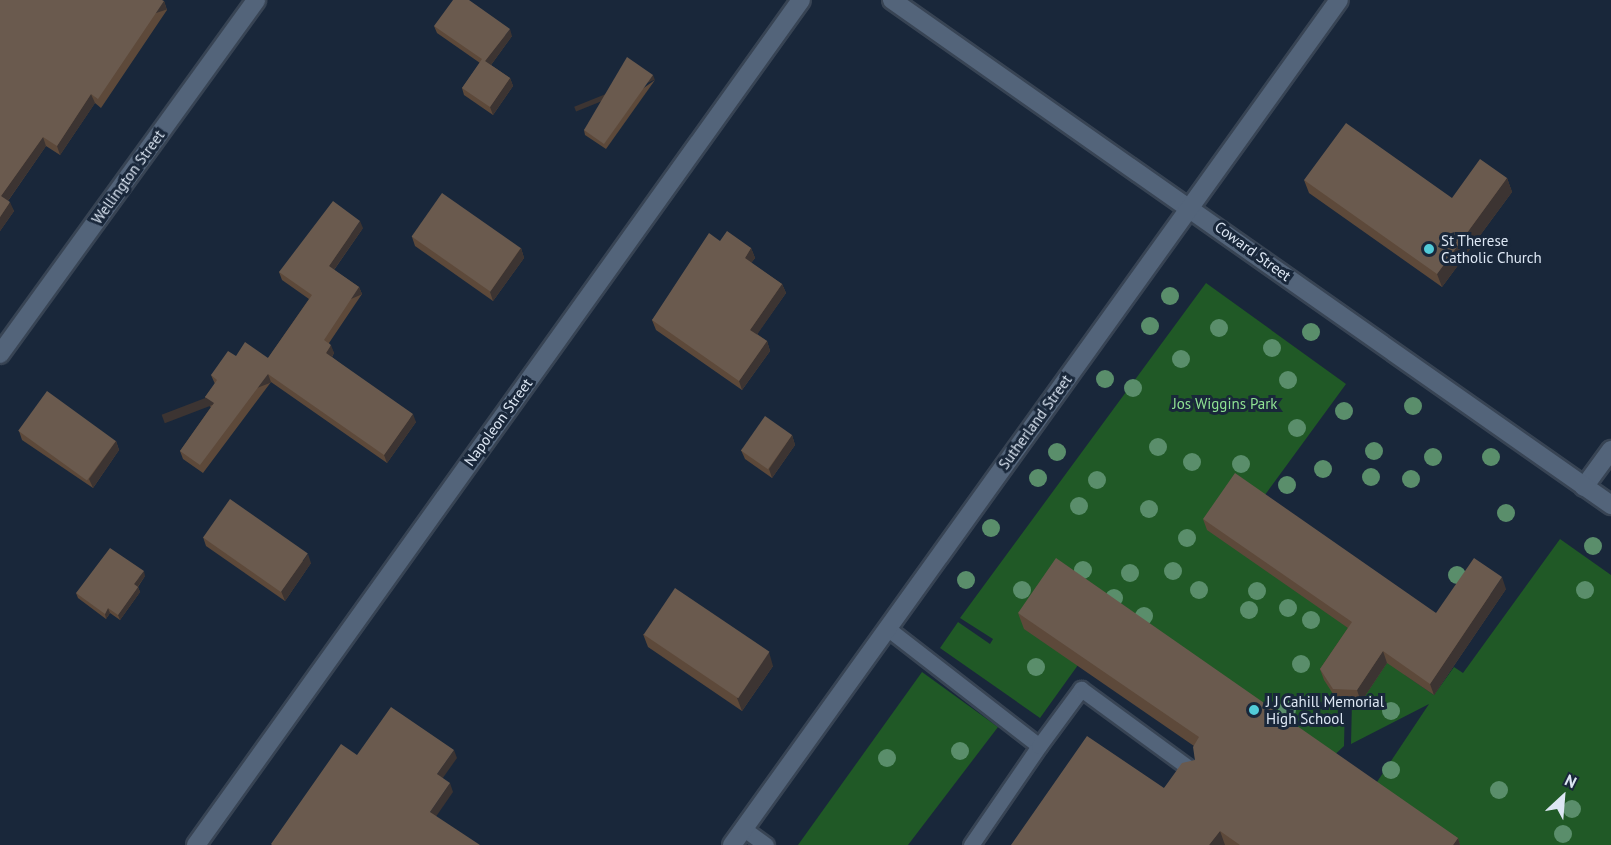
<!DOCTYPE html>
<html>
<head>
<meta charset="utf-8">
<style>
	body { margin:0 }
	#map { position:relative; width:1611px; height:845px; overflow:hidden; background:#19273a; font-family:"PT Sans",sans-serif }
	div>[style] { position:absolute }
	.green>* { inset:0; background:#205926 }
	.roads { filter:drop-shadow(2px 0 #384454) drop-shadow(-2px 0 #384454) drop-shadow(0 2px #384454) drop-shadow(0 -2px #384454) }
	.lane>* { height:15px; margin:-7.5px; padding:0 7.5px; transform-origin:7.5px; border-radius:7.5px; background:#53647a }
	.street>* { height:18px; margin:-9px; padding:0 9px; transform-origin:9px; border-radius:9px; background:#53647a }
	.secondary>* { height:18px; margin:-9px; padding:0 9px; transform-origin:9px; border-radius:9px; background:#53647a }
	.trees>* { width:18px; height:18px; margin:-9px; border-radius:50%; background:#5a8e6b }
	.wall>* { inset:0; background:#5d493a }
	.shaded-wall>* { inset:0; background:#3c3432; transform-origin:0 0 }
	.building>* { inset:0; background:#6a5a4e; transform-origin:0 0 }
	.dots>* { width:16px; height:16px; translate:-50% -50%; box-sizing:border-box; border:3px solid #19273a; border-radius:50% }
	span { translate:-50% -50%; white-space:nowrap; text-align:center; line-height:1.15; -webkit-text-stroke:6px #19273a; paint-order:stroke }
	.street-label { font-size:15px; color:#dde7f4 }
	.poi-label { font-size:15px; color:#dde7f4 }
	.left { translate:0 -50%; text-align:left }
	.park-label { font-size:15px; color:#8fe293 }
	.north { position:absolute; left:1533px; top:767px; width:60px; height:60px; -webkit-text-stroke:4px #19273a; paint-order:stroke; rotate:26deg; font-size:16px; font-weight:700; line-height:24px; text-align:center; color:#dde7f4 }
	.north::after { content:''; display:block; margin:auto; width:21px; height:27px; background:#dde7f4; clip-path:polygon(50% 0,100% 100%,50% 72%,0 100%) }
</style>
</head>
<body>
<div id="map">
	<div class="green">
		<i style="clip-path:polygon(1206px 283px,1346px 384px,1243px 525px,1409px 670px,1405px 675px,1434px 695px,1454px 667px,1463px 673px,1560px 539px,1611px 575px,1611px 845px,1453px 845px,1373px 788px,1429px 704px,1351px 744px,1352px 701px,1345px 700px,1344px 746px,1328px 761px,1078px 665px,1040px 718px,940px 648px,958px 622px,990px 644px,993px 639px,960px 618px)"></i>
		<i style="clip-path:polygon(922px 672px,998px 727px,908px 845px,798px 845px)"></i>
	</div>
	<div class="roads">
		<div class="lane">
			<i style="left:887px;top:628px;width:192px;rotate:37.8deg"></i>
			<i style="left:1039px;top:746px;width:120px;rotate:124.5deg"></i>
			<i style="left:1039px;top:746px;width:71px;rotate:-53.6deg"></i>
			<i style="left:1081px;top:689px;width:139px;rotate:36.2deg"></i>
			<i style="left:744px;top:829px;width:27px;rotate:36deg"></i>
		</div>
		<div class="street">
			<i style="left:0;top:354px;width:437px;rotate:-54.1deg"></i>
			<i style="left:1584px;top:487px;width:46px;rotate:-53.9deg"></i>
			<i style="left:196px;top:845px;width:1039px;rotate:-54.4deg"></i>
		</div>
		<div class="secondary">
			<i style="left:892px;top:0;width:879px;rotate:35.08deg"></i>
			<i style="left:732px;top:845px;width:1040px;rotate:-54.31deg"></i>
		</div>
	</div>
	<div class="trees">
		<i style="left:1170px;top:296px"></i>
		<i style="left:1150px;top:326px"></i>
		<i style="left:1219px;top:328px"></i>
		<i style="left:1311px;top:332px"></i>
		<i style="left:1272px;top:348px"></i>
		<i style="left:1181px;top:359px"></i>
		<i style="left:1105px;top:379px"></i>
		<i style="left:1288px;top:380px"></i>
		<i style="left:1133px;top:388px"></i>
		<i style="left:1413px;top:406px"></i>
		<i style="left:1344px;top:411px"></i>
		<i style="left:1297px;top:428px"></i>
		<i style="left:1158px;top:447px"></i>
		<i style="left:1374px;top:451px"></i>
		<i style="left:1057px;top:452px"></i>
		<i style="left:1433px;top:457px"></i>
		<i style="left:1491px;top:457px"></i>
		<i style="left:1192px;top:462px"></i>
		<i style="left:1241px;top:464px"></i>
		<i style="left:1323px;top:469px"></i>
		<i style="left:1371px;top:477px"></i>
		<i style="left:1038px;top:478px"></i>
		<i style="left:1411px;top:479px"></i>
		<i style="left:1097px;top:480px"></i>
		<i style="left:1287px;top:485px"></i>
		<i style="left:1079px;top:506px"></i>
		<i style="left:1149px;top:509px"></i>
		<i style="left:1506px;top:513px"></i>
		<i style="left:991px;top:528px"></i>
		<i style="left:1187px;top:538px"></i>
		<i style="left:1593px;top:546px"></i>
		<i style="left:1083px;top:570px"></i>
		<i style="left:1173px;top:571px"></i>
		<i style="left:1130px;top:573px"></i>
		<i style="left:1457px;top:575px"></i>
		<i style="left:966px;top:580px"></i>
		<i style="left:1022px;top:590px"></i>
		<i style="left:1199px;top:590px"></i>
		<i style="left:1585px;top:590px"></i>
		<i style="left:1257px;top:591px"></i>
		<i style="left:1114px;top:598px"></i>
		<i style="left:1288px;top:608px"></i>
		<i style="left:1249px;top:610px"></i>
		<i style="left:1144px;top:616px"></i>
		<i style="left:1311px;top:620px"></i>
		<i style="left:1301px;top:664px"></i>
		<i style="left:1036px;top:667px"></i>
		<i style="left:1287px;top:710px"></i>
		<i style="left:1391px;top:711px"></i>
		<i style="left:960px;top:751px"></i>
		<i style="left:887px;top:758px"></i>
		<i style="left:1391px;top:770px"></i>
		<i style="left:1499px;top:790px"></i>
		<i style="left:1572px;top:809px"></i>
		<i style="left:1563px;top:834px"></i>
	</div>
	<div class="wall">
		<i style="clip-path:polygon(0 0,164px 1px,167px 10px,101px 108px,95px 103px,60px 155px,46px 146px,8px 201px,14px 211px,0 231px)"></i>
		<i style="clip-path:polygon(434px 26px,512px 36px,491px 65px,510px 78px,513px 86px,493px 115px,464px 95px,462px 88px,480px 63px,437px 33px)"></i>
		<i style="clip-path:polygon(655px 80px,606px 149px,585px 135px,584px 130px)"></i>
		<i style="clip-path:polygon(1507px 178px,1512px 192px,1442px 287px,1309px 193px,1304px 180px,1452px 198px)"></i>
		<i style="clip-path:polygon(363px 228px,334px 270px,359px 287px,362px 294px,329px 343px,334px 353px,332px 357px,416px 422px,387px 463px,271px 382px,203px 473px,183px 459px,180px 451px,211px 407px,208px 405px,205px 397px,215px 384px,211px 375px,236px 356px,268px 358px,309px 299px,282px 280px,279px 272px)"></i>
		<i style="clip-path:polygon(412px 237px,521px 248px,524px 258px,493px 301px,415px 246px)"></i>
		<i style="clip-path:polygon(720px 241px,751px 248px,755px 258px,751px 263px,782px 284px,786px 293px,757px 334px,767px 341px,770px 351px,742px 390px,656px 330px,652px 320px)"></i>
		<i style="clip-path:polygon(19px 431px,116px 441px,119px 450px,93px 488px,22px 440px)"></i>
		<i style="clip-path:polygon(792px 435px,795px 445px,772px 478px,745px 459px,741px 450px)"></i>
		<i style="clip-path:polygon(1203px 519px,1436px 613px,1506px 589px,1434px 695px,1387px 663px,1361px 702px,1337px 700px,1324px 680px,1320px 669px,1348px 628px,1207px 530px)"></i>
		<i style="clip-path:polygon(203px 537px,311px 563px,285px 601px,206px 546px)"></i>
		<i style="clip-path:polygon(145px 576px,138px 587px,140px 592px,120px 620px,110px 613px,106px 619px,78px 598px,76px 593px)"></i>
		<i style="clip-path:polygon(1018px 613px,1458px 838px,1460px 845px,1011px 845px,1164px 788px,1195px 760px,1194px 746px,1024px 629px)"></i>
		<i style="clip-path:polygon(643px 634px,773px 666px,742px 711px,648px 647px)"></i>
	</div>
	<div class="shaded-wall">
		<i style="left:164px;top:1px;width:9px;height:118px;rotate:72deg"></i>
		<i style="clip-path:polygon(510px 29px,512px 36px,488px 69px,485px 61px)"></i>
		<i style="left:653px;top:75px;width:5px;height:85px;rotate:68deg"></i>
		<i style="clip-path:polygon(510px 78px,513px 86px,493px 115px,490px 107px)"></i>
		<i style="clip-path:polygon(91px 94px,95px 103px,60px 155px,57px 146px)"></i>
		<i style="clip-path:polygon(43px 137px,46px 146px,5px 205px,1px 196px)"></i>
		<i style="clip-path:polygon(1507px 178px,1512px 192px,1442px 287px,1437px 274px)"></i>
		<i style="clip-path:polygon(10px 202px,14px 211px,0 231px,0 217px)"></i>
		<i style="clip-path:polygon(360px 221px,363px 228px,331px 274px,329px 266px)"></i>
		<i style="clip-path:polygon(521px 248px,524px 258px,493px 301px,490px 292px)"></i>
		<i style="clip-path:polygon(751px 248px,755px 258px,748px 267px,745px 258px)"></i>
		<i style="clip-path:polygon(782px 284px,786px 293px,754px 339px,750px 330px)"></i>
		<i style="left:359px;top:287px;width:8px;height:64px;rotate:67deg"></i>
		<i style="clip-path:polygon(767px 341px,770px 351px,742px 390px,739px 381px)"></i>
		<i style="clip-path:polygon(331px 345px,334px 353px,329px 361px,326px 353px)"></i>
		<i style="left:268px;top:374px;width:9px;height:114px;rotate:69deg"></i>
		<i style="clip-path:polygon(413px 414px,416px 422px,387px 463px,384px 455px)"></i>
		<i style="clip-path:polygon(792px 435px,795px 445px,772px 478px,769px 469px)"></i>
		<i style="clip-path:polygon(116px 441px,119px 450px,93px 488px,89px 479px)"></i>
		<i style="clip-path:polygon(308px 554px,311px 563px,285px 601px,281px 591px)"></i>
		<i style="clip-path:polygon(144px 571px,145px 576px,136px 589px,134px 584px)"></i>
		<i style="clip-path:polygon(1502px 577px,1506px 589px,1434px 695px,1430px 684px)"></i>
		<i style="clip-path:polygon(138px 587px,140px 592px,120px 620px,118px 615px)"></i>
		<i style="clip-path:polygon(108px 608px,110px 613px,106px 619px,105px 614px)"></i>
		<i style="clip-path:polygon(1383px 651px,1387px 663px,1361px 702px,1357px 690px)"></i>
		<i style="clip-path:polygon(769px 652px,773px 666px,742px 711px,737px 698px)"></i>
		<i style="clip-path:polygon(454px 750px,457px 758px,440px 782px,437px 774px)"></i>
		<i style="clip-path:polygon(450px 783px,453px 792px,433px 821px,430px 812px)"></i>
		<i style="clip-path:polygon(1220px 831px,1225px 845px,1209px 845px)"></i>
		<i style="clip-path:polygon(1458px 838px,1460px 845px,1453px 845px)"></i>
	</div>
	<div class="building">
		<i style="clip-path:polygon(0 0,162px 0,164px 1px,98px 99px,91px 94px,57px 146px,43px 137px,1px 196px,10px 202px,0 217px)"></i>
		<i style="clip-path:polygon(453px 0,469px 0,510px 29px,485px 61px,510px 78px,490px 107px,462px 88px,482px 59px,434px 26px)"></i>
		<i style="clip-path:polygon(627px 57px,653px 75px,604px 144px,584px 130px)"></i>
		<i style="clip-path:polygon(1346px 123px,1452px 198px,1480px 159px,1507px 178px,1437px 274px,1304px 180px)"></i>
		<i style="left:442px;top:193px;width:96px;height:53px;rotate:35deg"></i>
		<i style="clip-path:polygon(333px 201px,360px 221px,329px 266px,359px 287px,324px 340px,331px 345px,326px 353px,413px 414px,384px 455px,268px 374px,200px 465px,180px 451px,214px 403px,205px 397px,217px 380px,211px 375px,228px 351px,236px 356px,245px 342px,268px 358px,312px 295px,279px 272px)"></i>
		<i style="clip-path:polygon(727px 231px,751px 248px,745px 258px,782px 284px,750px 330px,767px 341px,739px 381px,652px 320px,709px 233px,720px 241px)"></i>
		<i style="left:47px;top:391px;width:85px;height:49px;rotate:36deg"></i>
		<i style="left:765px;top:416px;width:33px;height:42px;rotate:35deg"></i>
		<i style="clip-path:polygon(1235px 473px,1436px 613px,1474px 558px,1502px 577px,1430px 684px,1383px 651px,1357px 690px,1333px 689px,1320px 669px,1352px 622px,1203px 519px)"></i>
		<i style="left:230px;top:499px;width:95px;height:47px;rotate:35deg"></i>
		<i style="clip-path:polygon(110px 548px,144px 571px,134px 584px,138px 587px,118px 615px,108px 608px,105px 614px,76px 593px)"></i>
		<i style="clip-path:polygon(1056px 558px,1458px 838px,1453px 845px,1240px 845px,1220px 831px,1209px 845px,1011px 845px,1087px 736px,1164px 788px,1182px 763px,1195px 760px,1193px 747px,1199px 737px,1018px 613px)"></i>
		<i style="left:675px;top:588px;width:114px;height:56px;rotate:34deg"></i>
		<i style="clip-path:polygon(391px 707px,454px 750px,437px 774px,450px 783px,430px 812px,480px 845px,272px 845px,271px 844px,341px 744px,357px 755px)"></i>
	</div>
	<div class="dots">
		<i style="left:1429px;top:249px;background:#52cbd8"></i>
		<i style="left:1254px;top:710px;background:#52cbd8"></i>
	</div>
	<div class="street-label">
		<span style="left:128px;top:177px;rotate:-54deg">Wellington Street</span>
		<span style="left:1253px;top:251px;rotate:36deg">Coward Street</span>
		<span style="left:498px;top:422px;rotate:-54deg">Napoleon Street</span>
		<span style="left:1035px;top:422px;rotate:-54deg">Sutherland Street</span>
	</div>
	<div class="poi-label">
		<span class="left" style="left:1441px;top:249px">St Therese<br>Catholic Church</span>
		<span class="left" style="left:1266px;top:710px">J J Cahill Memorial<br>High School</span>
	</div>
	<div class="park-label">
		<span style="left:1225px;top:404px">Jos Wiggins Park</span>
	</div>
	<div class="north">N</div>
</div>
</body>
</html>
